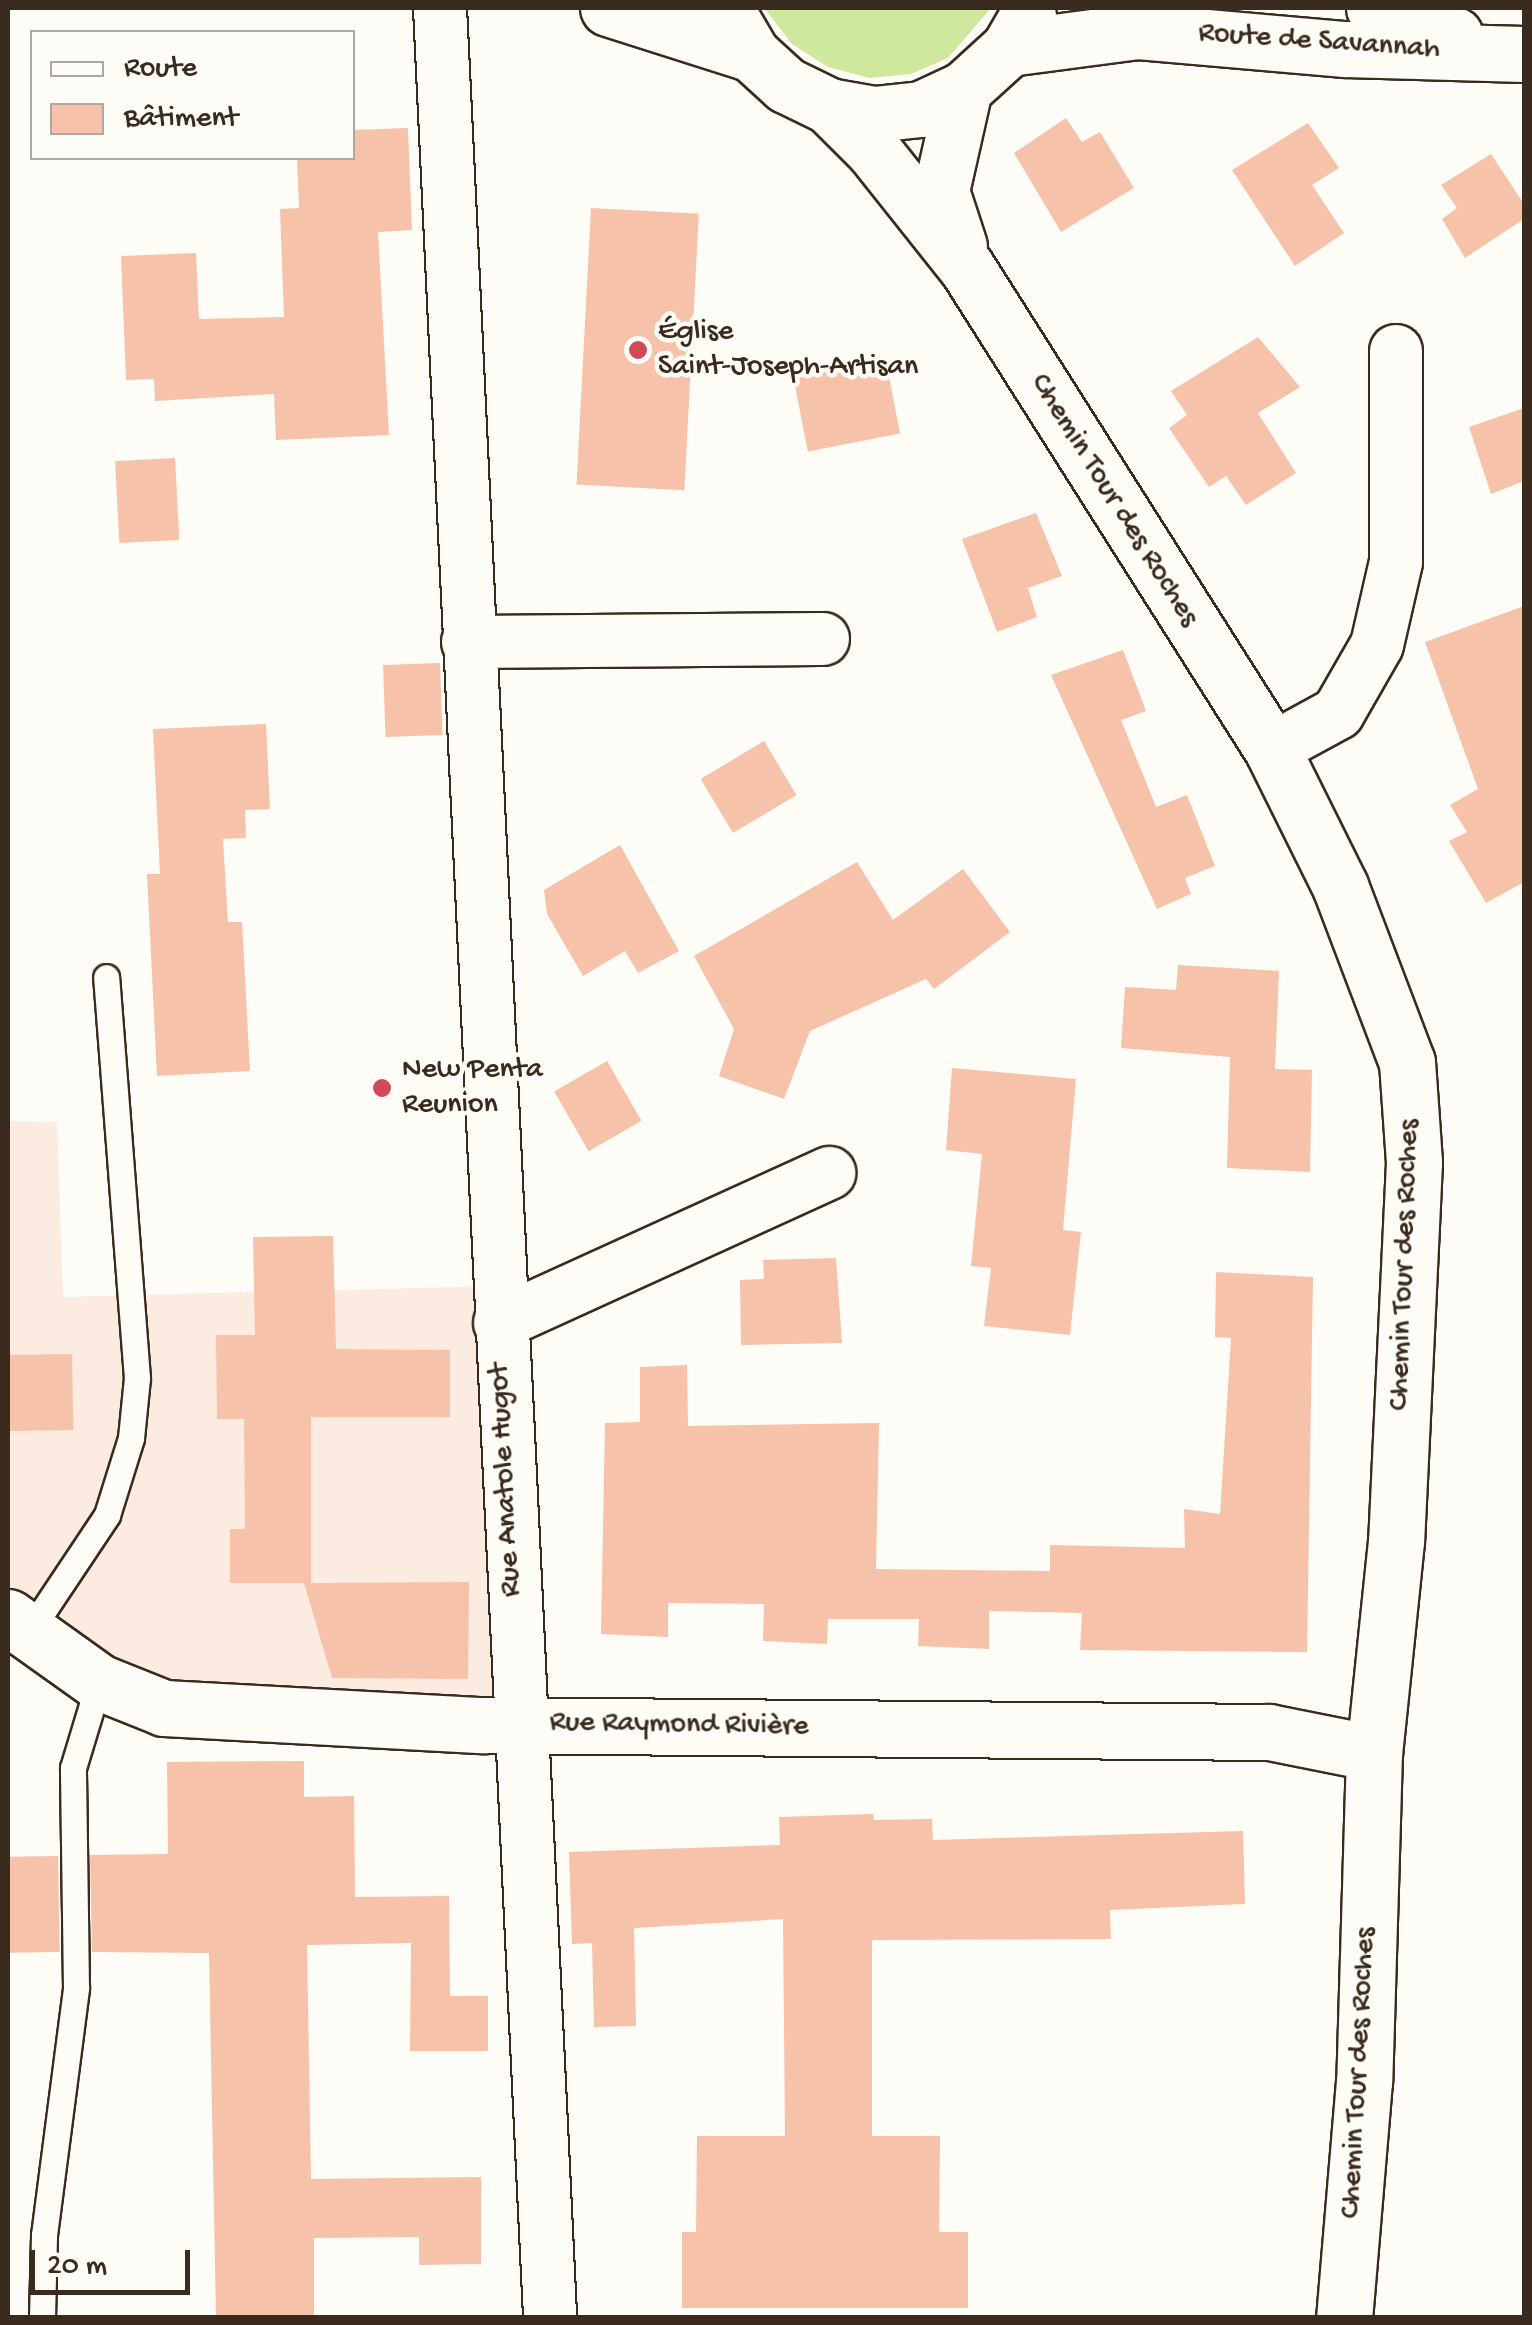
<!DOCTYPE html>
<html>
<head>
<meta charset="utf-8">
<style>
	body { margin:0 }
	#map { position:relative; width:1532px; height:2325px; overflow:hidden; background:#fdfcf7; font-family:"Gochi Hand",sans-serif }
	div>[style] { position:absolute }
	.built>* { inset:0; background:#fbebe0 }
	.green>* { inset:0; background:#cfe89d }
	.building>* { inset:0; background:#f7c2aa; transform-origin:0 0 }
	.roads { filter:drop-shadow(2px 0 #3b2a1e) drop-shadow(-2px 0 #3b2a1e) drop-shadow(0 2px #3b2a1e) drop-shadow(0 -2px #3b2a1e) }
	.lane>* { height:25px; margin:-12.5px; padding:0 12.5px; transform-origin:12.5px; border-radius:12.5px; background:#fdfcf7 }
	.street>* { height:52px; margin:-26px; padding:0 26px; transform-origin:26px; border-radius:26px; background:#fdfcf7 }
	.secondary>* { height:55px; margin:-27.5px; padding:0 27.5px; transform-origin:27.5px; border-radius:27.5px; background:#fdfcf7 }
	.primary>* { height:55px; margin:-27.5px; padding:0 27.5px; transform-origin:27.5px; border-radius:27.5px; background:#fdfcf7 }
	.dots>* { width:28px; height:28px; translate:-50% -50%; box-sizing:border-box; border:5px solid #fdfcf7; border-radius:50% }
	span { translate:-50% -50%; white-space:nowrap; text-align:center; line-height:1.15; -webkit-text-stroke:9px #fdfcf7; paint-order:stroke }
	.street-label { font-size:30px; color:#3b2a1e }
	.poi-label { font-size:30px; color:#3b2a1e }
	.left { translate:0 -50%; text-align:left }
	.frame { position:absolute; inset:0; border:10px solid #3b2a1e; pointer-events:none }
	.legend { position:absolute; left:30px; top:30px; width:325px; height:130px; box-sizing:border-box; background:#fdfcf7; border:2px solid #afa8a0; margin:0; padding:12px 18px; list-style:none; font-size:30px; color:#3b2a1e }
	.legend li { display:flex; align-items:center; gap:20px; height:50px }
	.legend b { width:50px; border:2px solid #afa8a0 }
	.scale { position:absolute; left:30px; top:2250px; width:160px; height:45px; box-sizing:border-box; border:5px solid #3b2a1e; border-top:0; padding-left:12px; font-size:30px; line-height:35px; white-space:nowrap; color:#3b2a1e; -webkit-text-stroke:8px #fdfcf7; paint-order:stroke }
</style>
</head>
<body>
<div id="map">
	<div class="built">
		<i style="clip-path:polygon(8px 1121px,57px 1122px,63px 1297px,498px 1286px,518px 1724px,164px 1708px,8px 1617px)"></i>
	</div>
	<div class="green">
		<i style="clip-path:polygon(764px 8px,991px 8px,948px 58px,911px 74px,870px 78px,828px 67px,792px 44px)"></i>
	</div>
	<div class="building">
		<i style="clip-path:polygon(1066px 118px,1082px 142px,1100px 132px,1134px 188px,1061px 232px,1014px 153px)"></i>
		<i style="clip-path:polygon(1308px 123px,1339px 168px,1312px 185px,1344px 233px,1295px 266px,1232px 170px)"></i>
		<i style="clip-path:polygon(408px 128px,412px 230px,378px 232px,389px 435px,276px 440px,274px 394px,155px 401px,154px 379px,126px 380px,121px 256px,196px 253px,199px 319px,284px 317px,280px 209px,299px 208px,297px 158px,352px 158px,352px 130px)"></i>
		<i style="clip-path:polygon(1491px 154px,1524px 204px,1524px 219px,1465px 258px,1442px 219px,1457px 208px,1441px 185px)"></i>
		<i style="left:591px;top:208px;width:108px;height:277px;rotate:3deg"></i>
		<i style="clip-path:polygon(1258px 337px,1300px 387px,1258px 413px,1296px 473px,1246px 505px,1226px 476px,1209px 487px,1169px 428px,1187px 415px,1171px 391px)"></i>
		<i style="left:885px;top:356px;width:79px;height:94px;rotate:79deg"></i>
		<i style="clip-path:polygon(1524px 408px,1524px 481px,1491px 494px,1469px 427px)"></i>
		<i style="left:175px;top:458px;width:82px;height:60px;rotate:87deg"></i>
		<i style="clip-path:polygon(1036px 513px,1062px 576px,1028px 588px,1037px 617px,997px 632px,962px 539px)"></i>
		<i style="clip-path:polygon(1524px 606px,1524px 882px,1486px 903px,1449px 841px,1467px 832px,1450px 805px,1478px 789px,1425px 642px)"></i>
		<i style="clip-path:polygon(1123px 650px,1146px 711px,1121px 720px,1156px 807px,1187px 795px,1215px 866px,1185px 878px,1191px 894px,1157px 909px,1051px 675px)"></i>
		<i style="left:440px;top:663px;width:72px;height:57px;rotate:88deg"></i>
		<i style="clip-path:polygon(266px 724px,270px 809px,245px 810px,246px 838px,223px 839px,228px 922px,242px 922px,250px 1071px,157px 1076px,147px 874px,160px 874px,153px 729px)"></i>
		<i style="left:764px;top:741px;width:63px;height:74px;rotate:59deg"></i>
		<i style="clip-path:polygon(620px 845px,679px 951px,638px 973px,625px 951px,583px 976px,547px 914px,544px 890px)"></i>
		<i style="clip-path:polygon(857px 862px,893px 920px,963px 869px,1010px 932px,934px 989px,926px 979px,810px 1031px,784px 1099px,719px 1076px,734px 1029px,694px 956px)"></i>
		<i style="clip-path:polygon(1178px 965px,1279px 971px,1275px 1069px,1312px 1070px,1310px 1172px,1227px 1168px,1230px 1057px,1121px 1048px,1125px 987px,1176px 990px)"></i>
		<i style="left:607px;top:1061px;width:69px;height:61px;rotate:60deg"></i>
		<i style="clip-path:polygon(952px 1068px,1076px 1079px,1063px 1230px,1081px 1232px,1070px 1335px,984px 1326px,991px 1268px,971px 1266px,982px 1154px,946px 1150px)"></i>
		<i style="clip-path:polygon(333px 1236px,336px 1349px,450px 1350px,450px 1417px,311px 1417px,311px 1583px,469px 1582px,468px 1679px,332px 1678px,304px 1583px,230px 1583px,230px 1529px,245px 1529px,244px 1419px,217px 1419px,216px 1335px,255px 1335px,253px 1237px)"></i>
		<i style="clip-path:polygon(836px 1258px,842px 1343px,741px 1345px,740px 1280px,764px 1279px,763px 1260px)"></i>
		<i style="clip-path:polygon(1216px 1272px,1313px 1277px,1307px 1652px,1080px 1650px,1082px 1613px,989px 1611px,989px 1649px,918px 1646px,919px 1619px,828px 1619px,827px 1644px,763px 1641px,764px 1604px,668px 1603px,668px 1637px,601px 1634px,605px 1423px,640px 1422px,640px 1367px,687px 1365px,688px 1426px,879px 1423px,876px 1569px,1050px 1571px,1050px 1545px,1185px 1548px,1184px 1509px,1220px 1514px,1231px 1338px,1215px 1337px)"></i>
		<i style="left:72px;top:1354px;width:76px;height:64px;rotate:89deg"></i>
		<i style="clip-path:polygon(304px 1761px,304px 1797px,354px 1796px,355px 1897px,449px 1896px,450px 1996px,488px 1996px,488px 2051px,410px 2051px,411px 1943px,307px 1945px,311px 2179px,481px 2177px,481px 2264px,419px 2265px,419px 2237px,314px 2238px,314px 2318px,216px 2318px,209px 1953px,92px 1952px,90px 1855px,168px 1854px,167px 1762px)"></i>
		<i style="clip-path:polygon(873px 1814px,874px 1820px,932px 1819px,933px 1840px,1243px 1831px,1245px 1904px,1110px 1910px,1111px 1939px,872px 1940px,872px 2136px,940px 2136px,939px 2232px,968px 2232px,968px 2308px,682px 2308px,682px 2232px,696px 2232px,697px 2136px,785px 2136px,783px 1919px,634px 1928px,636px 2026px,594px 2027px,592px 1943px,572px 1944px,569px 1852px,780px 1845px,779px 1817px)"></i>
		<i style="left:58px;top:1856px;width:96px;height:50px;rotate:89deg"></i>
	</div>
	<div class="roads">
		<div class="lane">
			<i style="left:29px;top:1632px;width:141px;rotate:-56.3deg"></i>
			<i style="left:107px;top:1515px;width:81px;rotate:-72.7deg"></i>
			<i style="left:131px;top:1438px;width:60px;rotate:-84.3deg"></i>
			<i style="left:137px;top:1378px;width:402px;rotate:-94.4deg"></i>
			<i style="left:42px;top:2318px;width:83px;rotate:-88.6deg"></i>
			<i style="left:44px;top:2235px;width:250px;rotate:-82.6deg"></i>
			<i style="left:76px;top:1987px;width:219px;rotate:-90.8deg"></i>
			<i style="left:73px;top:1768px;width:90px;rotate:-73.2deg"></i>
		</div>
		<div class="street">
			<i style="left:440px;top:8px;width:2313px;rotate:87.27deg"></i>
			<i style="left:468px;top:642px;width:355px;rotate:-0.5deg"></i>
			<i style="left:1272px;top:749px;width:75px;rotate:-28.6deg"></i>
			<i style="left:1338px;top:713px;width:78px;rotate:-60.2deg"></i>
			<i style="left:1377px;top:645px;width:85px;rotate:-77.1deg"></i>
			<i style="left:1396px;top:562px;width:211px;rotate:-90deg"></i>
			<i style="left:500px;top:1323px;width:362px;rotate:-24.5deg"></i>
		</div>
		<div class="secondary">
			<i style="left:829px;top:106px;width:62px;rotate:45deg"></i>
			<i style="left:873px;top:150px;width:151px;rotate:51.5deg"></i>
			<i style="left:967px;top:268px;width:570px;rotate:57.62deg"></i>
			<i style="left:1272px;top:749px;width:153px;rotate:63.6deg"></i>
			<i style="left:1340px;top:886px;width:188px;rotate:69.2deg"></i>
			<i style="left:1407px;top:1062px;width:100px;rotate:86deg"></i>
			<i style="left:1414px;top:1162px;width:379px;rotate:92.7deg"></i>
			<i style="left:1396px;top:1541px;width:213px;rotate:95.9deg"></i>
			<i style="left:1374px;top:1753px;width:328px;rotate:91.7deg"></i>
			<i style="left:1364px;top:2081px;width:238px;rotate:94.8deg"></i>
			<i style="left:959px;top:246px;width:58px;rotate:-108.1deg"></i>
			<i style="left:941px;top:191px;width:105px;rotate:-77.3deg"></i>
			<i style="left:8px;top:1617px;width:112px;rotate:35.5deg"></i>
			<i style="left:99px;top:1682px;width:70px;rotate:21.8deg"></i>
			<i style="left:164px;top:1708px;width:319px;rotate:3.1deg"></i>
			<i style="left:483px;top:1725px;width:786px;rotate:0.51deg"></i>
			<i style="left:1269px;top:1732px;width:107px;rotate:11.3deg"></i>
		</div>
		<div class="primary">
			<i style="left:608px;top:8px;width:151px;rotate:17.7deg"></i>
			<i style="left:725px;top:8px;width:53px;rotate:59.6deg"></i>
			<i style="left:752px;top:54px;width:46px;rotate:42.4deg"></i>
			<i style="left:786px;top:85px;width:48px;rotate:26deg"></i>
			<i style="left:829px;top:106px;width:46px;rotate:10.1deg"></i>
			<i style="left:874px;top:114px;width:47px;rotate:-6.1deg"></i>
			<i style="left:921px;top:109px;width:47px;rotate:-24.9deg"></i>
			<i style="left:964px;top:89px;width:61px;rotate:-42.3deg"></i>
			<i style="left:1009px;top:48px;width:38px;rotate:-60deg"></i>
			<i style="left:1374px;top:8px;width:85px;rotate:18.4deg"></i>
			<i style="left:1009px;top:48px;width:130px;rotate:-7.5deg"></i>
			<i style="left:1138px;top:31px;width:208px;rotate:5deg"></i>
			<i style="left:1345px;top:49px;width:179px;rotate:1.6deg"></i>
		</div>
	</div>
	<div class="dots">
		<i style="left:638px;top:350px;background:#d1495b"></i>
		<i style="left:382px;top:1088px;background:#d1495b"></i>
	</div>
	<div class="street-label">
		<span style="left:1319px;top:43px;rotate:4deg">Route de Savannah</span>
		<span style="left:1113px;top:501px;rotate:58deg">Chemin Tour des Roches</span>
		<span style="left:1406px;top:1265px;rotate:-88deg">Chemin Tour des Roches</span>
		<span style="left:507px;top:1480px;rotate:-93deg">Rue Anatole Hugot</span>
		<span style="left:679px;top:1726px;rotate:1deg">Rue Raymond Rivière</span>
		<span style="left:1360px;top:2073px;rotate:-87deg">Chemin Tour des Roches</span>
	</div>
	<div class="poi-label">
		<span class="left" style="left:658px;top:350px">Église<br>Saint-Joseph-Artisan</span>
		<span class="left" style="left:402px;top:1088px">New Penta<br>Reunion</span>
	</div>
	<div class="frame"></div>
	<ul class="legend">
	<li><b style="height:12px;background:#fdfcf7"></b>Route</li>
	<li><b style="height:28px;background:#f7c2aa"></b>Bâtiment</li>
	</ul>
	<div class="scale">20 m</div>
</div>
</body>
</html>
